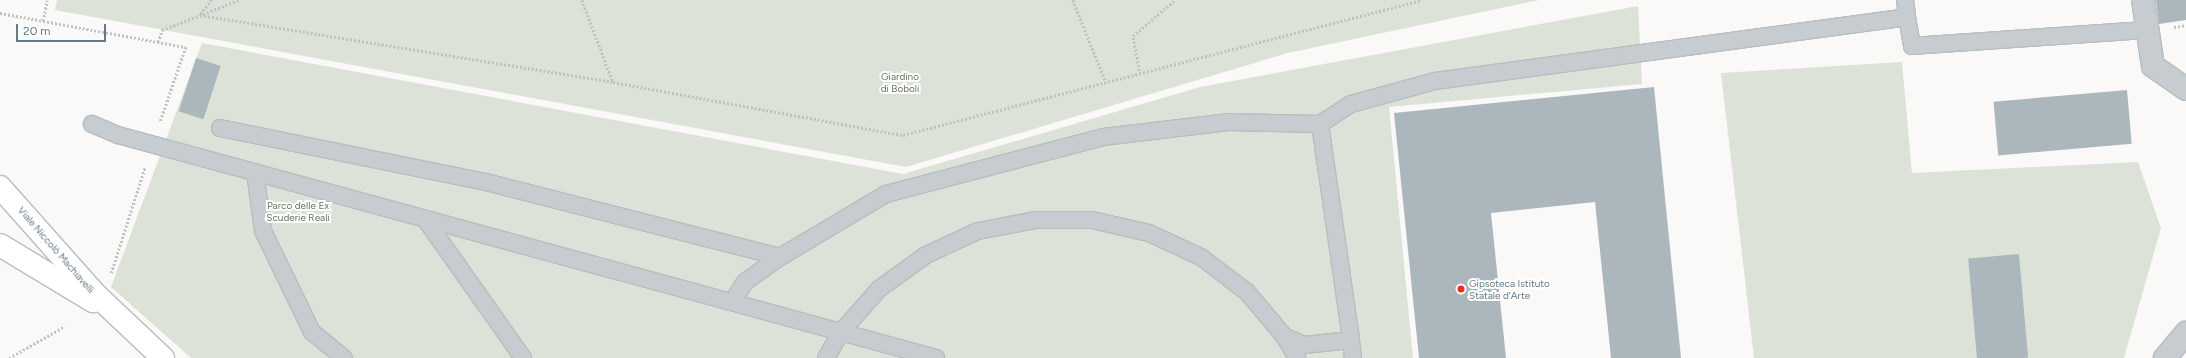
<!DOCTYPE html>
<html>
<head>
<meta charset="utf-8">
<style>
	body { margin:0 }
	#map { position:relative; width:2186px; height:358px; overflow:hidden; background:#faf9f7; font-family:Figtree,sans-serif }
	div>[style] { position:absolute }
	.green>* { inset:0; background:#dce2d8 }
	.building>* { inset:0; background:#abb7bc; transform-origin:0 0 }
	.path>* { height:2.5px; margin-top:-1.25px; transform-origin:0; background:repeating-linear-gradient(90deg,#bec2c4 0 2px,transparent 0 4px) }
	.roads { filter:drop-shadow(1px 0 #b7bec1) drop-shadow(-1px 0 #b7bec1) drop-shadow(0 1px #b7bec1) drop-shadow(0 -1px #b7bec1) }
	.lane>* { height:16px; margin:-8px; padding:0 8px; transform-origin:8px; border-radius:8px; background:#c6cccf }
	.street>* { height:22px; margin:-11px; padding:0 11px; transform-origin:11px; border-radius:11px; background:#c6cccf }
	.primary>* { height:22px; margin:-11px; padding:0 11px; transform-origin:11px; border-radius:11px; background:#fff }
	.dots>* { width:11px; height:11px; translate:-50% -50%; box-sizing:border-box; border:2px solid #fff; border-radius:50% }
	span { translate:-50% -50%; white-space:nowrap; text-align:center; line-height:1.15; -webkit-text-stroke:4px #fff; paint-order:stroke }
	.park-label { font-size:10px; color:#66775d }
	.street-label { font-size:10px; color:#617a85 }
	.poi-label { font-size:10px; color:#617a85 }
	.left { translate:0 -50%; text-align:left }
	.scale { position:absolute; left:16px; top:24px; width:90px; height:18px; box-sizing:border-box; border:2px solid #617a85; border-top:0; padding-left:5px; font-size:12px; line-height:14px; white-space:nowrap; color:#617a85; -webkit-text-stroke:3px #fff; paint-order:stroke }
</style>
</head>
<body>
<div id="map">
	<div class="green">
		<i style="clip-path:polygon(57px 0,1539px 0,1288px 53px,906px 167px,55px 10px)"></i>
		<i style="clip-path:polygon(1638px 6px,1642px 84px,1389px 107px,1413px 358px,191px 358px,111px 287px,202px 43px,903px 174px,1200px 87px)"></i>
		<i style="clip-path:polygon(1902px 62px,1912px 173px,2138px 162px,2161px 228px,2124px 358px,1754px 358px,1721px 73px)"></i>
	</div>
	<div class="building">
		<i style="clip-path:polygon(2156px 0,2186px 0,2186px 20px,2159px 24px)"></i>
		<i style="left:196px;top:58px;width:26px;height:56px;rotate:18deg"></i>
		<i style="clip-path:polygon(1654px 87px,1681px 358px,1611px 358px,1595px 202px,1491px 213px,1506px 358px,1419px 358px,1394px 113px)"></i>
		<i style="left:2127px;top:90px;width:54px;height:134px;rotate:85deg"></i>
		<i style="left:2019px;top:254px;width:104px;height:51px;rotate:85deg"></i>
	</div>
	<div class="path">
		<i style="left:212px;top:0;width:19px;rotate:129deg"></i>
		<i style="left:200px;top:15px;width:418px;rotate:9.2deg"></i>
		<i style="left:613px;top:82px;width:295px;rotate:10.4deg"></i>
		<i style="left:903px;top:135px;width:536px;rotate:-14.58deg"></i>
		<i style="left:582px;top:0;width:88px;rotate:69.3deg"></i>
		<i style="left:1073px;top:0;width:86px;rotate:68.2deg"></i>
		<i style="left:0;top:13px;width:189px;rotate:10.4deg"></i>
		<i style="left:186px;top:47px;width:80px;rotate:108.9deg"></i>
		<i style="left:43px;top:21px;width:21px;rotate:-79deg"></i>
		<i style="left:2174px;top:27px;width:12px;rotate:-9deg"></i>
		<i style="left:158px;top:42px;width:13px;rotate:-72deg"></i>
		<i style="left:162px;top:30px;width:83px;rotate:-21.3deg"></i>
		<i style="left:1139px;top:71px;width:36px;rotate:-100deg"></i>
		<i style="left:1133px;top:36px;width:55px;rotate:-40.6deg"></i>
		<i style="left:111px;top:273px;width:111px;rotate:-72.2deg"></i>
		<i style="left:9px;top:358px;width:64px;rotate:-29.7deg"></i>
	</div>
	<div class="roads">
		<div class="lane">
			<i style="left:1905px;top:0;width:17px;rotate:83deg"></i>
			<i style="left:92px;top:124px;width:28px;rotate:23deg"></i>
			<i style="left:118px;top:135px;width:848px;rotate:15.25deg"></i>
			<i style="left:1320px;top:124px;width:37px;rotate:-33deg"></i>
			<i style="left:1351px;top:104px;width:87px;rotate:-15.3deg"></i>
			<i style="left:1435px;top:81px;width:476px;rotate:-7.7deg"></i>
			<i style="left:1907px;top:17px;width:29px;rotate:80deg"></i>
			<i style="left:1912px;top:46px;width:237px;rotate:-3.9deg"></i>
			<i style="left:220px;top:128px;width:271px;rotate:11.5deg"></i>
			<i style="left:486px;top:182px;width:303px;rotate:14.3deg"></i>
			<i style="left:255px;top:172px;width:60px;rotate:82.3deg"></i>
			<i style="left:263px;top:231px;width:112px;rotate:64.1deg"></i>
			<i style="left:312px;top:332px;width:41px;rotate:39.1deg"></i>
			<i style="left:425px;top:219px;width:170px;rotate:54.8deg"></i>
			<i style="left:732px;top:302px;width:24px;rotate:-57deg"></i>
			<i style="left:745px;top:282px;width:43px;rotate:-35.5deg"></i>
			<i style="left:780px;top:257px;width:123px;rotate:-30.7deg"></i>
			<i style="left:886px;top:194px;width:224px;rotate:-14.7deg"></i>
			<i style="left:1103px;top:137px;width:126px;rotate:-6.8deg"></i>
			<i style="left:1228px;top:122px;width:92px;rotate:1.2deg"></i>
			<i style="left:1320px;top:124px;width:218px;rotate:81.8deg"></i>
			<i style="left:1351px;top:340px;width:47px;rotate:173.9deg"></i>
			<i style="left:1304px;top:345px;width:22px;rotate:-156deg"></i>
			<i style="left:1351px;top:340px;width:18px;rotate:84deg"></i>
			<i style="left:826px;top:358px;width:30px;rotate:-60deg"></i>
			<i style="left:841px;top:332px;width:57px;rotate:-48.5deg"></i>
			<i style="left:879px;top:289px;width:58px;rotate:-35.9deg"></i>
			<i style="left:926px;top:255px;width:57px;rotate:-24.8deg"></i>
			<i style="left:978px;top:231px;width:58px;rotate:-10.9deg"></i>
			<i style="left:1035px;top:220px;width:57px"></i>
			<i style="left:1092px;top:220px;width:58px;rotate:12.8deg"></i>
			<i style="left:1149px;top:233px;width:57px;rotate:24.8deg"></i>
			<i style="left:1201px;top:257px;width:58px;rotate:37.3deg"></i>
			<i style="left:1247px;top:292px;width:57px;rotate:49.9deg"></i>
			<i style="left:1284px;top:336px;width:26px;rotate:59deg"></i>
		</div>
		<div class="street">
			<i style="left:2143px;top:0;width:67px;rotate:81.4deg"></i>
			<i style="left:2153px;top:66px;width:40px;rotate:34.9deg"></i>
			<i style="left:2165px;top:358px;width:33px;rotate:-50deg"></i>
		</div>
		<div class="primary">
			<i style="left:0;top:187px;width:142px;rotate:48.4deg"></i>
			<i style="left:94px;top:293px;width:95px;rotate:43.3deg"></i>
			<i style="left:0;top:245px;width:109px;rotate:31.1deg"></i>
		</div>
	</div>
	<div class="dots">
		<i style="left:1461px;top:289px;background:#f52d1b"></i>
	</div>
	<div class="park-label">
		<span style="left:900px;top:82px">Giardino<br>di Boboli</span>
		<span style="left:298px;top:211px">Parco delle Ex<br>Scuderie Reali</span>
	</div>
	<div class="street-label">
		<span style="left:56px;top:250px;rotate:49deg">Viale Niccolò Machiavelli</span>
	</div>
	<div class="poi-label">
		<span class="left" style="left:1469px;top:289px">Gipsoteca Istituto<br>Statale d'Arte</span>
	</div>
	<div class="scale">20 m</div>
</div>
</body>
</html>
